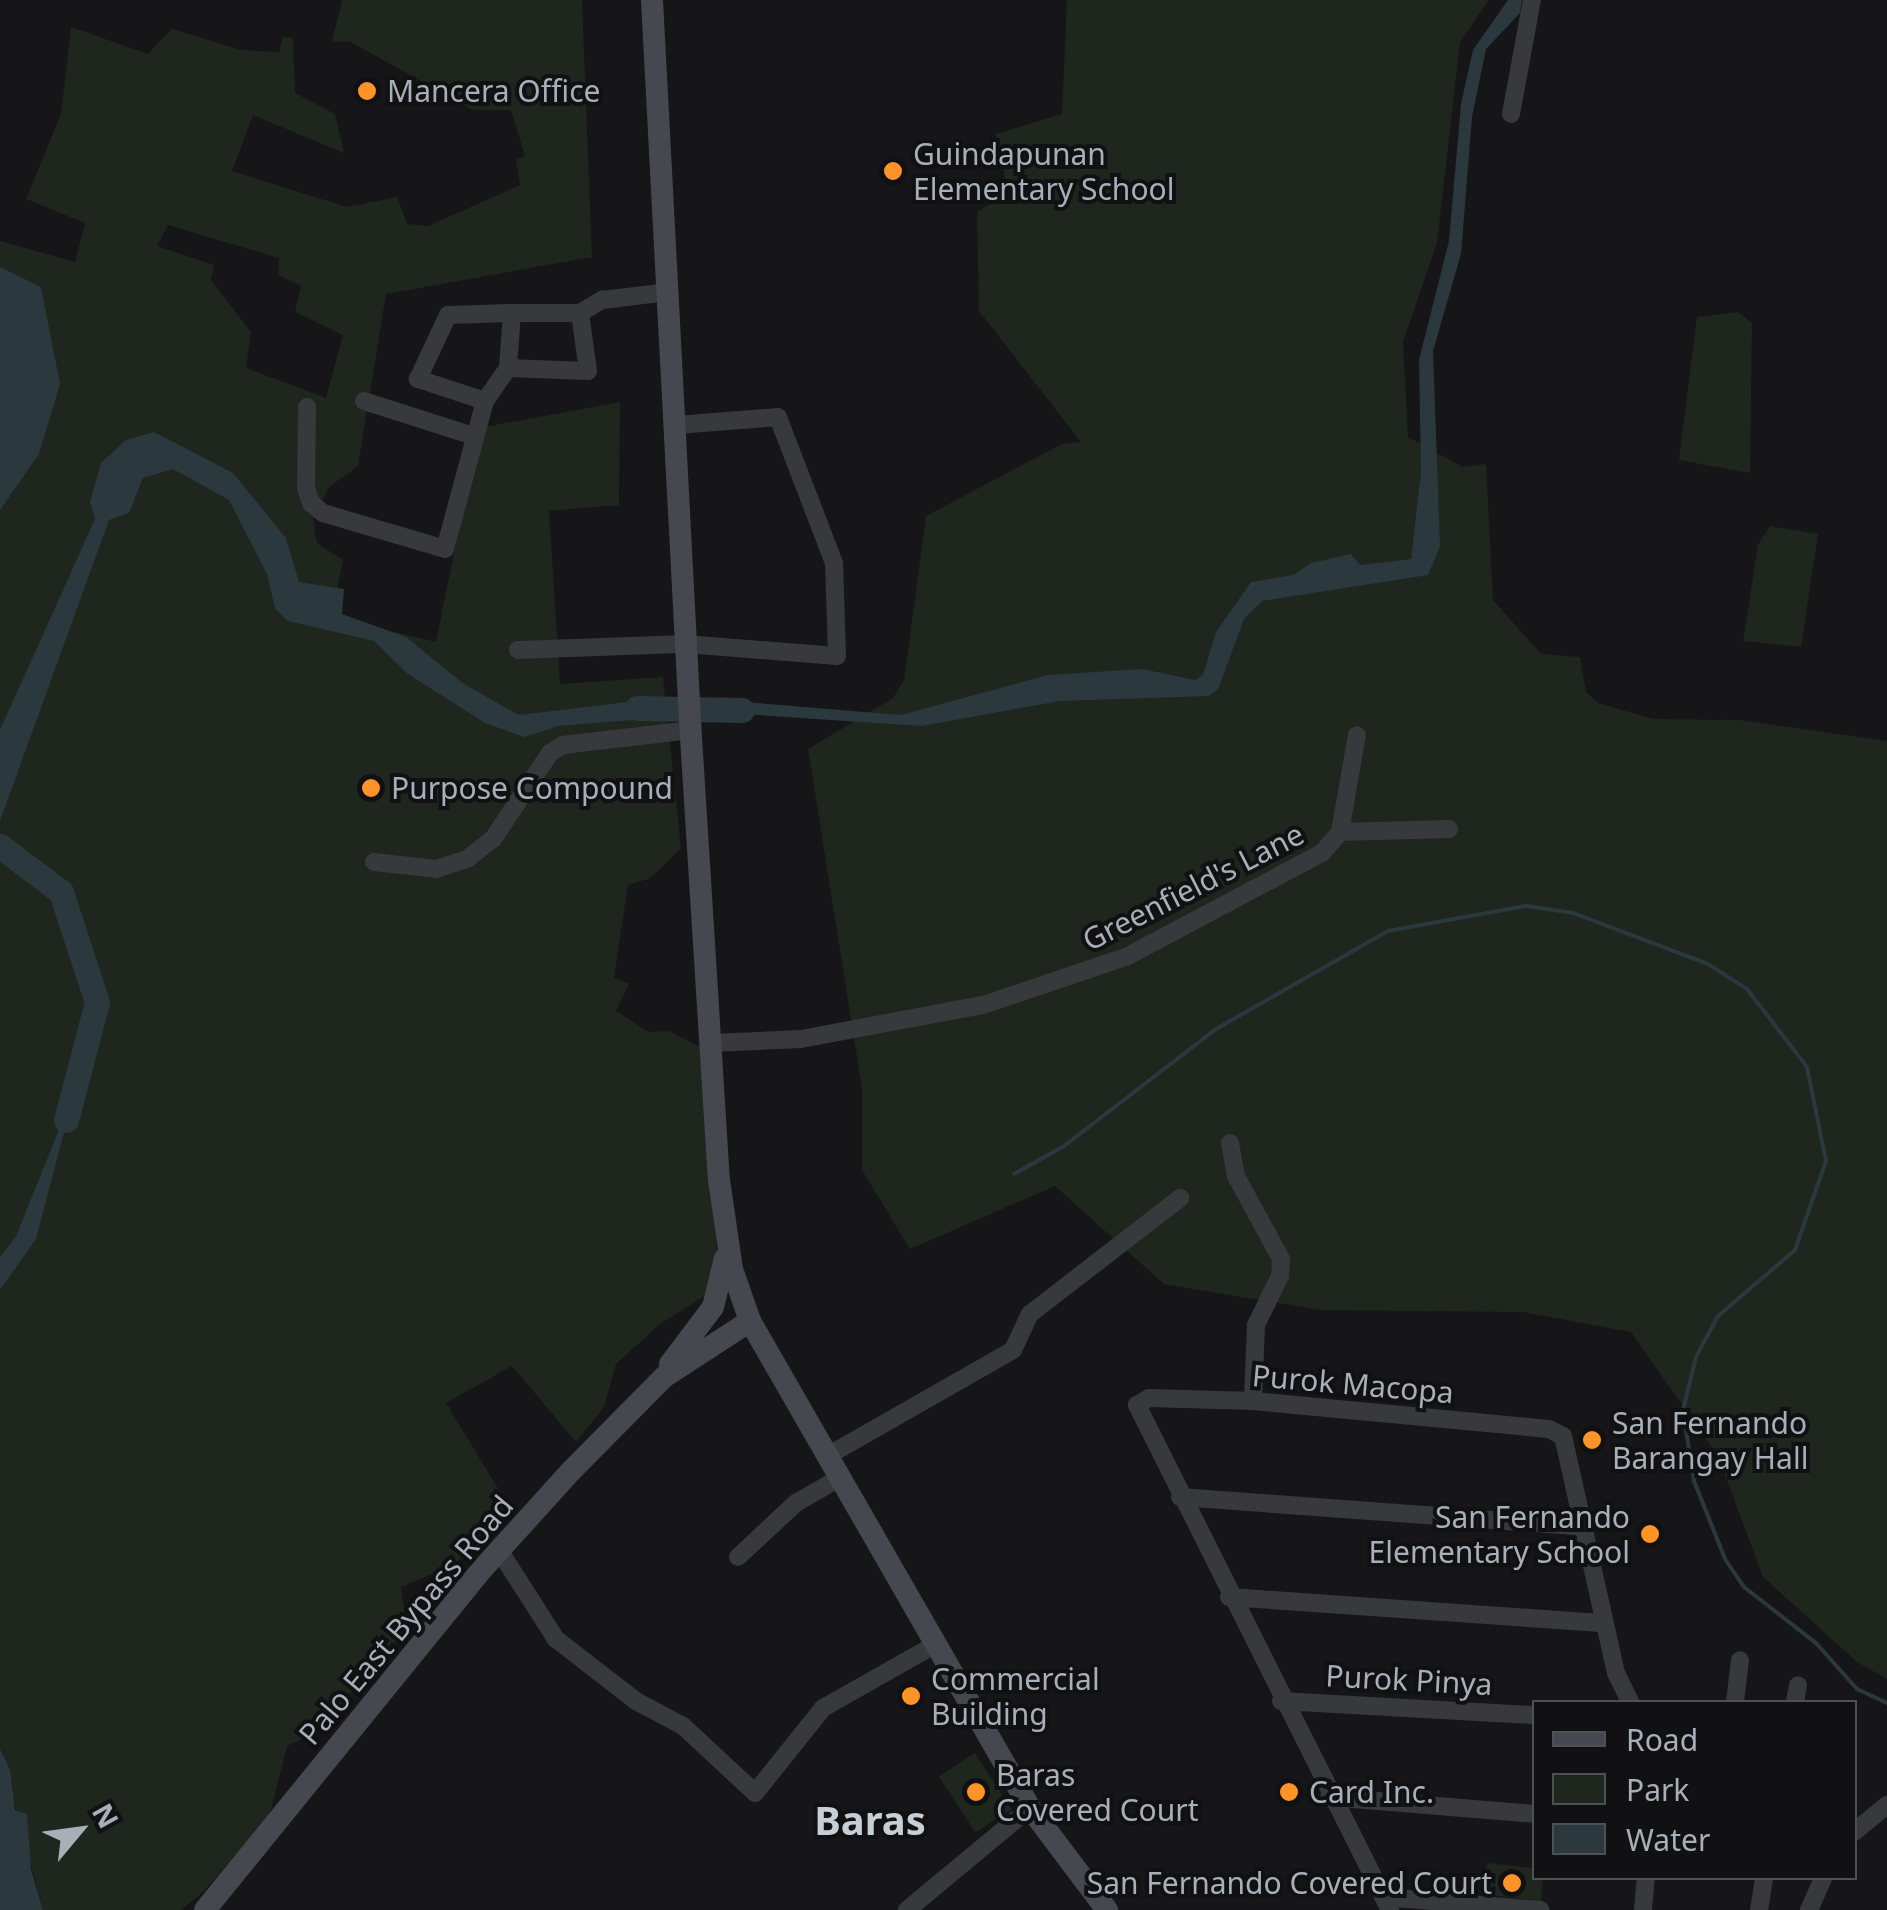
<!DOCTYPE html>
<html>
<head>
<meta charset="utf-8">
<style>
	body { margin:0 }
	#map { position:relative; width:1887px; height:1910px; overflow:hidden; background:#161618; font-family:"Noto Sans",sans-serif }
	div>[style] { position:absolute }
	.green>* { inset:0; background:#1e261e; transform-origin:0 0 }
	.water>* { inset:0; background:#2b383d }
	.stream>* { height:4px; margin:-2px; padding:0 2px; transform-origin:2px; border-radius:2px; background:#2b383d }
	.river>* { height:25px; margin:-12.5px; padding:0 12.5px; transform-origin:12.5px; border-radius:12.5px; background:#2b383d }
	.minor>* { height:18px; margin:-9px; padding:0 9px; transform-origin:9px; border-radius:9px; background:#37393d }
	.secondary>* { height:22px; margin:-11px; padding:0 11px; transform-origin:11px; border-radius:11px; background:#45484e }
	.dots>* { width:28px; height:28px; translate:-50% -50%; box-sizing:border-box; border:5px solid #111113; border-radius:50% }
	span { translate:-50% -50%; white-space:nowrap; text-align:center; line-height:1.15; -webkit-text-stroke:8px #111113; paint-order:stroke }
	.poi-label { font-size:30px; color:#a7afb9 }
	.left { translate:0 -50%; text-align:left }
	.right { translate:-100% -50%; text-align:right }
	.street-label { font-size:30px; color:#a7afb9 }
	.district-label { font-size:40px; color:#c8ced5; font-weight:700 }
	.legend { position:absolute; left:1532px; top:1700px; width:325px; height:180px; box-sizing:border-box; background:#111113; border:2px solid #4d5055; margin:0; padding:12px 18px; list-style:none; font-size:30px; color:#a7afb9 }
	.legend li { display:flex; align-items:center; gap:20px; height:50px }
	.legend b { width:50px; border:2px solid #4d5055 }
	.north { position:absolute; left:30px; top:1780px; width:100px; height:100px; -webkit-text-stroke:8px #111113; paint-order:stroke; rotate:61deg; font-size:28px; font-weight:700; line-height:40px; text-align:center; color:#a7afb9 }
	.north::after { content:''; display:block; margin:auto; width:35px; height:45px; background:#a7afb9; clip-path:polygon(50% 0,100% 100%,50% 72%,0 100%) }
</style>
</head>
<body>
<div id="map">
	<div class="green">
		<i style="clip-path:polygon(evenodd,342px 0,582px 0,592px 257px,386px 294px,358px 466px,329px 487px,313px 519px,317px 543px,343px 560px,332px 617px,436px 642px,479px 428px,620px 402px,619px 505px,549px 511px,560px 684px,663px 677px,681px 848px,651px 878px,628px 885px,614px 977px,629px 984px,616px 1011px,649px 1032px,669px 1031px,702px 1048px,718px 1266px,709px 1293px,660px 1324px,616px 1364px,604px 1407px,576px 1442px,512px 1366px,446px 1403px,508px 1505px,454px 1565px,401px 1587px,407px 1631px,367px 1669px,328px 1726px,287px 1746px,269px 1818px,204px 1891px,181px 1910px,43px 1910px,0 1749px,0 1290px,15px 1268px,72px 1101px,16px 1236px,0 1257px,0 241px,75px 262px,85px 223px,26px 199px,61px 114px,71px 27px,148px 54px,172px 29px,241px 50px,279px 52px,283px 37px,293px 38px,295px 93px,335px 114px,344px 153px,253px 115px,232px 171px,347px 207px,397px 197px,407px 224px,428px 226px,520px 185px,516px 160px,525px 156px,511px 110px,473px 110px,349px 41px,332px 42px,342px 0,168px 225px,279px 258px,278px 275px,301px 286px,295px 312px,343px 335px,326px 398px,246px 368px,251px 332px,211px 280px,214px 265px,157px 246px,168px 225px)"></i>
		<i style="clip-path:polygon(1067px 0,1489px 0,1460px 42px,1437px 243px,1403px 342px,1408px 437px,1463px 467px,1486px 464px,1493px 600px,1541px 654px,1580px 657px,1586px 692px,1598px 703px,1653px 719px,1739px 720px,1887px 741px,1887px 1679px,1857px 1662px,1763px 1577px,1718px 1456px,1631px 1332px,1523px 1312px,1321px 1310px,1164px 1284px,1055px 1186px,910px 1249px,862px 1170px,862px 1088px,808px 749px,893px 698px,904px 680px,926px 516px,1062px 444px,1081px 442px,979px 311px,977px 212px,1008px 193px,996px 134px,1062px 114px)"></i>
		<i style="clip-path:polygon(1738px 312px,1752px 323px,1750px 473px,1679px 460px,1697px 317px)"></i>
		<i style="clip-path:polygon(1770px 526px,1818px 534px,1801px 647px,1743px 641px,1758px 545px)"></i>
		<i style="left:975px;top:1753px;width:67px;height:43px;rotate:57deg"></i>
		<i style="clip-path:polygon(1487px 1863px,1534px 1868px,1534px 1878px,1543px 1878px,1541px 1901px,1483px 1894px)"></i>
	</div>
	<div class="water">
		<i style="clip-path:polygon(1508px 0,1522px 0,1520px 13px,1486px 49px,1472px 117px,1461px 254px,1433px 351px,1440px 546px,1428px 575px,1262px 601px,1244px 619px,1218px 689px,1209px 696px,1060px 701px,922px 726px,710px 712px,709px 699px,901px 715px,1048px 675px,1142px 669px,1195px 680px,1203px 675px,1216px 632px,1251px 582px,1293px 575px,1311px 563px,1351px 554px,1360px 565px,1411px 559px,1421px 473px,1419px 360px,1449px 241px,1461px 104px,1473px 50px)"></i>
		<i style="clip-path:polygon(0 267px,41px 287px,60px 384px,39px 454px,0 510px)"></i>
		<i style="clip-path:polygon(154px 432px,233px 473px,286px 538px,299px 582px,344px 589px,342px 614px,406px 637px,464px 684px,519px 715px,669px 697px,670px 717px,558px 726px,524px 737px,485px 723px,408px 674px,374px 641px,288px 621px,275px 608px,267px 574px,229px 500px,173px 469px,143px 478px,129px 513px,109px 520px,0 821px,0 730px,95px 519px,90px 502px,101px 463px,126px 440px)"></i>
		<i style="clip-path:polygon(75px 1090px,36px 1239px,0 1290px,0 1257px,16px 1236px)"></i>
		<i style="clip-path:polygon(0 1749px,10px 1770px,15px 1810px,27px 1814px,31px 1869px,43px 1910px,0 1910px)"></i>
	</div>
	<div class="stream">
		<i style="left:1014px;top:1174px;width:57px;rotate:-29.2deg"></i>
		<i style="left:1064px;top:1146px;width:192px;rotate:-37.6deg"></i>
		<i style="left:1216px;top:1029px;width:198px;rotate:-29.7deg"></i>
		<i style="left:1388px;top:931px;width:140px;rotate:-10.3deg"></i>
		<i style="left:1526px;top:906px;width:48px;rotate:8.5deg"></i>
		<i style="left:1573px;top:913px;width:144px;rotate:20.7deg"></i>
		<i style="left:1708px;top:964px;width:46px;rotate:32.7deg"></i>
		<i style="left:1747px;top:989px;width:98px;rotate:52.4deg"></i>
		<i style="left:1807px;top:1067px;width:96px;rotate:78.6deg"></i>
		<i style="left:1826px;top:1161px;width:94px;rotate:109.2deg"></i>
		<i style="left:1795px;top:1250px;width:101px;rotate:139.4deg"></i>
		<i style="left:1718px;top:1316px;width:47px;rotate:118.2deg"></i>
		<i style="left:1696px;top:1357px;width:55px;rotate:103.8deg"></i>
		<i style="left:1683px;top:1410px;width:72px;rotate:81.2deg"></i>
		<i style="left:1694px;top:1481px;width:84px;rotate:68.3deg"></i>
		<i style="left:1725px;top:1559px;width:34px;rotate:56deg"></i>
		<i style="left:1744px;top:1587px;width:91px;rotate:37.9deg"></i>
		<i style="left:1816px;top:1643px;width:62px;rotate:48.3deg"></i>
		<i style="left:1857px;top:1689px;width:33px;rotate:25deg"></i>
	</div>
	<div class="river">
		<i style="left:637px;top:708px;width:105px;rotate:1.1deg"></i>
		<i style="left:0;top:846px;width:76px;rotate:37deg"></i>
		<i style="left:61px;top:892px;width:116px;rotate:71.9deg"></i>
		<i style="left:97px;top:1002px;width:122px;rotate:104.7deg"></i>
	</div>
	<div class="minor">
		<i style="left:1511px;top:114px;width:116px;rotate:-79.6deg"></i>
		<i style="left:512px;top:313px;width:55px;rotate:94.2deg"></i>
		<i style="left:508px;top:368px;width:40px;rotate:124.9deg"></i>
		<i style="left:485px;top:401px;width:71px;rotate:-161.8deg"></i>
		<i style="left:418px;top:379px;width:71px;rotate:-64.9deg"></i>
		<i style="left:448px;top:315px;width:64px;rotate:-1.8deg"></i>
		<i style="left:512px;top:313px;width:68px"></i>
		<i style="left:580px;top:313px;width:26px;rotate:-31deg"></i>
		<i style="left:602px;top:300px;width:66px;rotate:-6.9deg"></i>
		<i style="left:508px;top:368px;width:80px;rotate:2.1deg"></i>
		<i style="left:588px;top:371px;width:59px;rotate:-97.9deg"></i>
		<i style="left:364px;top:401px;width:115px;rotate:17.7deg"></i>
		<i style="left:307px;top:407px;width:81px;rotate:90.7deg"></i>
		<i style="left:306px;top:488px;width:16px;rotate:72deg"></i>
		<i style="left:311px;top:503px;width:16px;rotate:40deg"></i>
		<i style="left:323px;top:513px;width:127px;rotate:16.4deg"></i>
		<i style="left:445px;top:549px;width:153px;rotate:-74.9deg"></i>
		<i style="left:518px;top:650px;width:167px;rotate:-2.1deg"></i>
		<i style="left:685px;top:644px;width:152px;rotate:4.5deg"></i>
		<i style="left:837px;top:656px;width:93px;rotate:-91.8deg"></i>
		<i style="left:834px;top:563px;width:156px;rotate:-111deg"></i>
		<i style="left:778px;top:417px;width:102px;rotate:175.5deg"></i>
		<i style="left:1340px;top:832px;width:98px;rotate:-80.1deg"></i>
		<i style="left:374px;top:862px;width:62px;rotate:6.4deg"></i>
		<i style="left:436px;top:869px;width:33px;rotate:-18deg"></i>
		<i style="left:467px;top:859px;width:33px;rotate:-38deg"></i>
		<i style="left:493px;top:839px;width:103px;rotate:-56.5deg"></i>
		<i style="left:550px;top:753px;width:15px;rotate:-32deg"></i>
		<i style="left:563px;top:745px;width:129px;rotate:-6.7deg"></i>
		<i style="left:710px;top:1043px;width:91px;rotate:-2.5deg"></i>
		<i style="left:801px;top:1039px;width:185px;rotate:-10.6deg"></i>
		<i style="left:983px;top:1005px;width:151px;rotate:-18.6deg"></i>
		<i style="left:1126px;top:957px;width:222px;rotate:-28deg"></i>
		<i style="left:1322px;top:853px;width:28px;rotate:-49deg"></i>
		<i style="left:1340px;top:832px;width:109px;rotate:-1.6deg"></i>
		<i style="left:1230px;top:1143px;width:34px;rotate:80deg"></i>
		<i style="left:1236px;top:1176px;width:94px;rotate:61.5deg"></i>
		<i style="left:1281px;top:1259px;width:17px;rotate:93deg"></i>
		<i style="left:1280px;top:1276px;width:55px;rotate:116.1deg"></i>
		<i style="left:1256px;top:1325px;width:76px;rotate:92.3deg"></i>
		<i style="left:829px;top:1455px;width:212px;rotate:-29.7deg"></i>
		<i style="left:1013px;top:1350px;width:40px;rotate:-65deg"></i>
		<i style="left:1030px;top:1314px;width:190px;rotate:-37.7deg"></i>
		<i style="left:1180px;top:1497px;width:408px;rotate:4.2deg"></i>
		<i style="left:499px;top:1550px;width:106px;rotate:57.4deg"></i>
		<i style="left:556px;top:1639px;width:101px;rotate:37.8deg"></i>
		<i style="left:636px;top:1701px;width:53px;rotate:28deg"></i>
		<i style="left:683px;top:1726px;width:98px;rotate:42.9deg"></i>
		<i style="left:755px;top:1793px;width:109px;rotate:-51.3deg"></i>
		<i style="left:823px;top:1708px;width:130px;rotate:-29.5deg"></i>
		<i style="left:738px;top:1557px;width:79px;rotate:-43deg"></i>
		<i style="left:796px;top:1503px;width:52px;rotate:-30deg"></i>
		<i style="left:1229px;top:1597px;width:376px;rotate:4deg"></i>
		<i style="left:1281px;top:1701px;width:253px;rotate:3.2deg"></i>
		<i style="left:1735px;top:1702px;width:42px;rotate:-83.2deg"></i>
		<i style="left:1795px;top:1702px;width:17px;rotate:-80deg"></i>
		<i style="left:1329px;top:1797px;width:206px;rotate:4.7deg"></i>
		<i style="left:1854px;top:1832px;width:43px;rotate:-39.3deg"></i>
		<i style="left:1383px;top:1897px;width:158px;rotate:4.7deg"></i>
		<i style="left:907px;top:1910px;width:160px;rotate:-39.7deg"></i>
		<i style="left:1390px;top:1910px;width:565px;rotate:-116.61deg"></i>
		<i style="left:1137px;top:1405px;width:14px;rotate:-30deg"></i>
		<i style="left:1149px;top:1398px;width:104px;rotate:1.7deg"></i>
		<i style="left:1253px;top:1401px;width:297px;rotate:5.4deg"></i>
		<i style="left:1549px;top:1429px;width:16px;rotate:27deg"></i>
		<i style="left:1563px;top:1436px;width:243px;rotate:77.4deg"></i>
		<i style="left:1616px;top:1673px;width:32px;rotate:64deg"></i>
		<i style="left:1643px;top:1910px;width:32px;rotate:-85deg"></i>
		<i style="left:1759px;top:1910px;width:32px;rotate:-81deg"></i>
		<i style="left:1809px;top:1910px;width:35px;rotate:-66deg"></i>
	</div>
	<div class="secondary">
		<i style="left:652px;top:0;width:722px;rotate:86.98deg"></i>
		<i style="left:690px;top:721px;width:460px;rotate:86.4deg"></i>
		<i style="left:719px;top:1180px;width:90px;rotate:81.7deg"></i>
		<i style="left:732px;top:1269px;width:55px;rotate:70.9deg"></i>
		<i style="left:750px;top:1321px;width:562px;rotate:60.1deg"></i>
		<i style="left:1030px;top:1808px;width:128px;rotate:53deg"></i>
		<i style="left:670px;top:1364px;width:71px;rotate:-53deg"></i>
		<i style="left:713px;top:1307px;width:50px;rotate:-76.2deg"></i>
		<i style="left:205px;top:1910px;width:442px;rotate:-50.9deg"></i>
		<i style="left:484px;top:1567px;width:130px;rotate:-47.8deg"></i>
		<i style="left:571px;top:1471px;width:132px;rotate:-45.3deg"></i>
		<i style="left:664px;top:1377px;width:103px;rotate:-33.1deg"></i>
	</div>
	<div class="dots">
		<i style="left:367px;top:91px;background:#fe9428"></i>
		<i style="left:893px;top:171px;background:#fe9428"></i>
		<i style="left:371px;top:788px;background:#fe9428"></i>
		<i style="left:1592px;top:1440px;background:#fe9428"></i>
		<i style="left:1650px;top:1534px;background:#fe9428"></i>
		<i style="left:911px;top:1696px;background:#fe9428"></i>
		<i style="left:976px;top:1792px;background:#fe9428"></i>
		<i style="left:1289px;top:1792px;background:#fe9428"></i>
		<i style="left:1512px;top:1883px;background:#fe9428"></i>
	</div>
	<div class="poi-label">
		<span class="left" style="left:387px;top:91px">Mancera Office</span>
		<span class="left" style="left:913px;top:171px">Guindapunan<br>Elementary School</span>
		<span class="left" style="left:391px;top:788px">Purpose Compound</span>
		<span class="left" style="left:1612px;top:1440px">San Fernando<br>Barangay Hall</span>
		<span class="right" style="left:1630px;top:1534px">San Fernando<br>Elementary School</span>
		<span class="left" style="left:931px;top:1696px">Commercial<br>Building</span>
		<span class="left" style="left:996px;top:1792px">Baras<br>Covered Court</span>
		<span class="left" style="left:1309px;top:1792px">Card Inc.</span>
		<span class="right" style="left:1492px;top:1883px">San Fernando Covered Court</span>
	</div>
	<div class="street-label">
		<span style="left:1193px;top:887px;rotate:-27deg">Greenfield's Lane</span>
		<span style="left:1353px;top:1384px;rotate:5deg">Purok Macopa</span>
		<span style="left:406px;top:1620px;rotate:-50deg">Palo East Bypass Road</span>
		<span style="left:1409px;top:1680px;rotate:3deg">Purok Pinya</span>
	</div>
	<div class="district-label">
		<span style="left:870px;top:1820px">Baras</span>
	</div>
	<ul class="legend">
	<li><b style="height:12px;background:#45484e"></b>Road</li>
	<li><b style="height:28px;background:#1e261e"></b>Park</li>
	<li><b style="height:28px;background:#2b383d"></b>Water</li>
	</ul>
	<div class="north">N</div>
</div>
</body>
</html>
